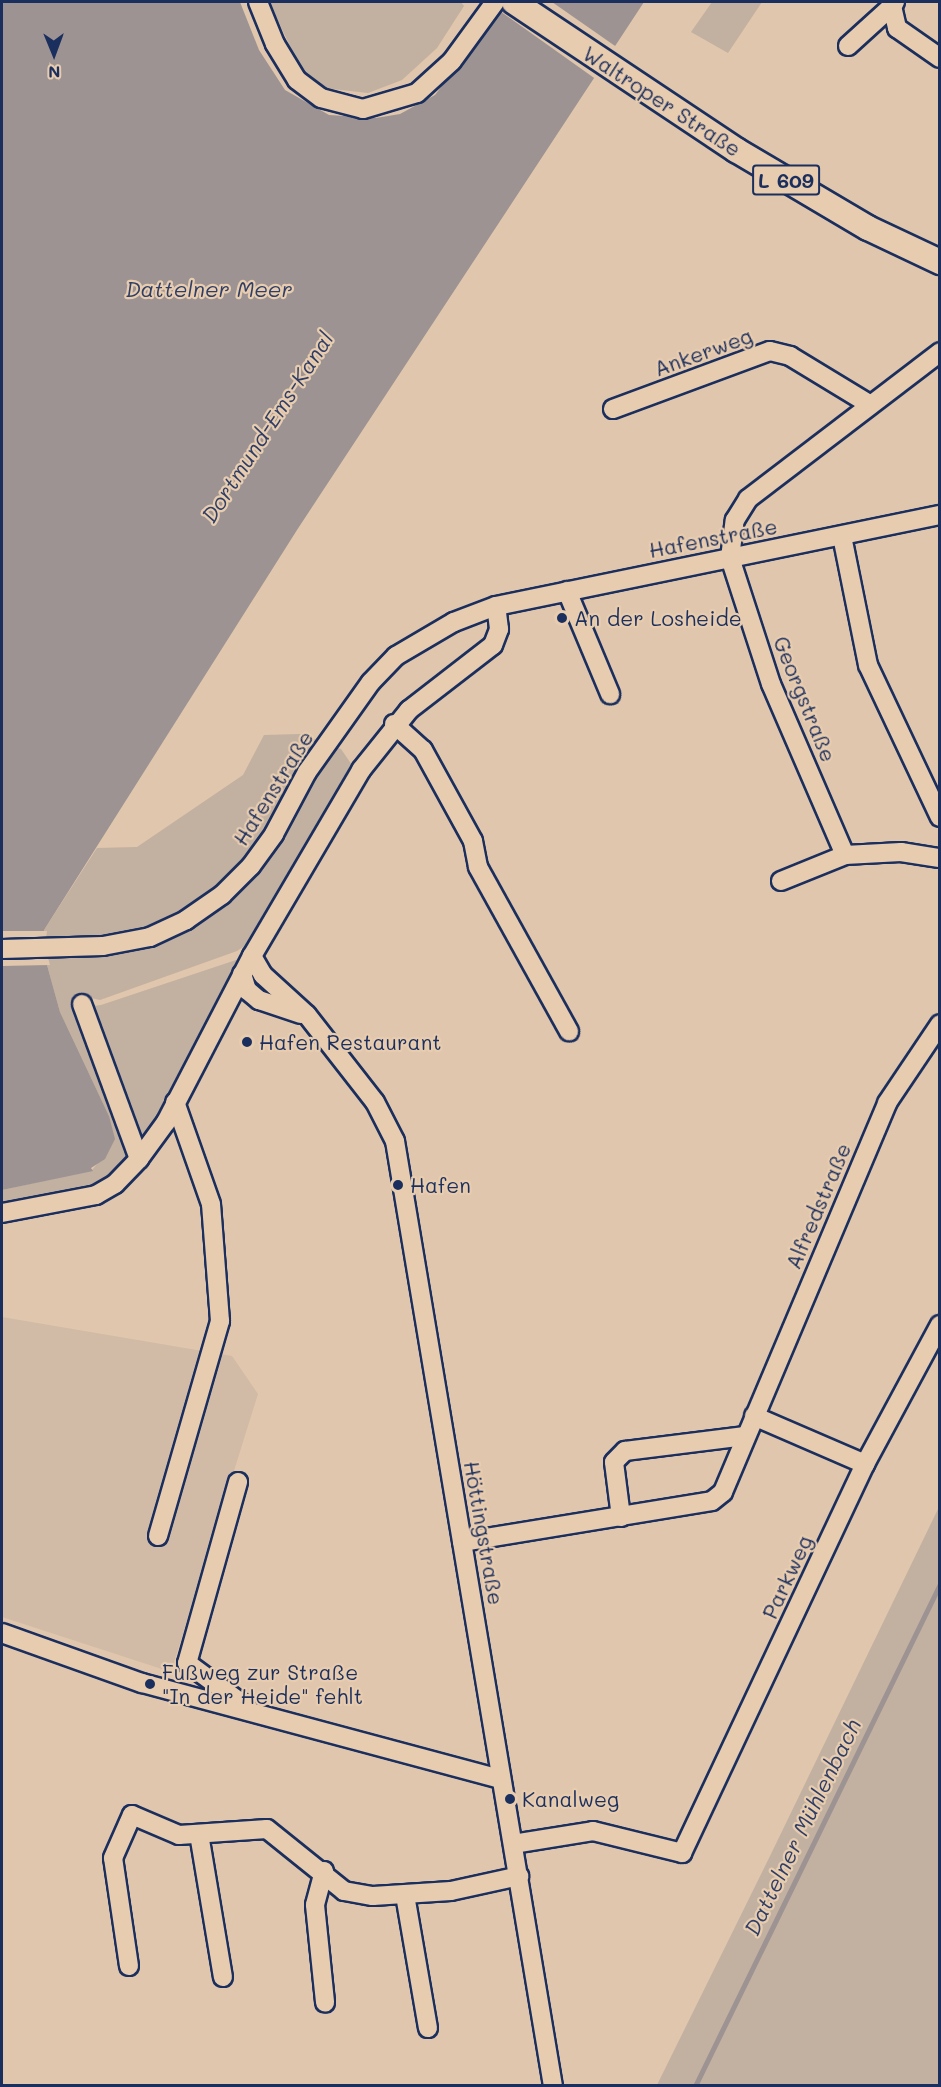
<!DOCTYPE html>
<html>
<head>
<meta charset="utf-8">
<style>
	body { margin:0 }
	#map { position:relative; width:941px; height:2087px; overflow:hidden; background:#e0c6ac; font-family:Mali,sans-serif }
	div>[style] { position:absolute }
	.built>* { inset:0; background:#d1bba6 }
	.green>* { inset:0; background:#c2b0a0 }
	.water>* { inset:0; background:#9c9392 }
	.pier>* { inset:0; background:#e0c6ac }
	.stream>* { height:5px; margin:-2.5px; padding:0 2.5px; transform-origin:2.5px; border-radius:2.5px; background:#9c9392 }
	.roads { filter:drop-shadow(2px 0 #1b2f5e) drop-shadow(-2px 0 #1b2f5e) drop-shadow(0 2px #1b2f5e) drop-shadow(0 -2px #1b2f5e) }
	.minor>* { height:18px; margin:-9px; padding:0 9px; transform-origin:9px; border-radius:9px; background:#e8ccaf }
	.major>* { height:24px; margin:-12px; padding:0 12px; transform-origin:12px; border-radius:12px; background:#e8ccaf }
	.dots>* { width:16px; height:16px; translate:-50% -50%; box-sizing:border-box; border:3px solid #e8ccaf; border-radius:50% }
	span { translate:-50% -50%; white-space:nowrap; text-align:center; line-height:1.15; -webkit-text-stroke:4.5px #e8ccaf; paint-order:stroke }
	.shield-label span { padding:2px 4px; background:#e8ccaf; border:2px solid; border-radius:4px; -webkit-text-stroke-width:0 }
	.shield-label { font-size:20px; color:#1b2f5e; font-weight:700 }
	.street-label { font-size:21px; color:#1b2f5e }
	.poi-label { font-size:21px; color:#1b2f5e }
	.left { translate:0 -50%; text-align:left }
	.water-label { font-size:22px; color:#2e3e66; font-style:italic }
	.frame { position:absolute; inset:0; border:3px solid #1b2f5e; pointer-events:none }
	.north { position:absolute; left:24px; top:24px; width:60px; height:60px; -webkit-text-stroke:4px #e8ccaf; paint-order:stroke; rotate:179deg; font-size:16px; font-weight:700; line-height:24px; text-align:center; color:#1b2f5e }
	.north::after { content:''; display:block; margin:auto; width:21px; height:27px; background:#1b2f5e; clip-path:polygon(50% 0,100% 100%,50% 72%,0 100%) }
</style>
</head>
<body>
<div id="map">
	<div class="built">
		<i style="clip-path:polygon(2px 1317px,232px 1356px,258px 1394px,171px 1672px,2px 1617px)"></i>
	</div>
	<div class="green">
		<i style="clip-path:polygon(269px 2px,461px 2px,464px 6px,437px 48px,402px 80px,368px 93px,323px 88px,300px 67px)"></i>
		<i style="clip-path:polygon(712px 2px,762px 2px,728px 53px,691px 32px)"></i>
		<i style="clip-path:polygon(300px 734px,341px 749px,354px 768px,249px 943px,237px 951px,100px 1000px,87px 997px,93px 1006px,101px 1005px,242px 958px,163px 1121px,100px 1190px,2px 1209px,2px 1190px,92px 1170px,103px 1157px,109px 1116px,60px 1012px,42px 947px,44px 930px,97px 848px,137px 847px,243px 775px,264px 735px)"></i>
		<i style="clip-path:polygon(939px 1507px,939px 2085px,657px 2085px,771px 1854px)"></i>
	</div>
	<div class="water">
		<i style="clip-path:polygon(2px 2px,240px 2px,259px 50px,285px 90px,329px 115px,376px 118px,400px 114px,435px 95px,506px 2px,644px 2px,297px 530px,44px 930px,42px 947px,60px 1012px,109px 1116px,115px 1139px,105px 1159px,91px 1168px,93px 1171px,2px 1190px)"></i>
	</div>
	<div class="pier">
		<i style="clip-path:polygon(502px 2px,552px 2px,618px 48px,597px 80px,497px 9px)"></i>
		<i style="clip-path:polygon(2px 931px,47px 931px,45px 947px,50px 965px,2px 966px)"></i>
	</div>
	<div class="stream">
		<i style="left:695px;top:2086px;width:559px;rotate:-63.99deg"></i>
	</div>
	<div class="roads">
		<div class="minor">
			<i style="left:258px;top:2px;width:45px;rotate:68deg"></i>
			<i style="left:275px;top:44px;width:42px;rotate:58.6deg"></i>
			<i style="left:297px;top:80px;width:30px;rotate:37deg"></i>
			<i style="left:321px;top:98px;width:43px;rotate:14.7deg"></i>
			<i style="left:363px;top:109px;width:56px;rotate:-16.5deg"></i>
			<i style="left:417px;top:93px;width:47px;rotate:-42.4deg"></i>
			<i style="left:452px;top:61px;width:73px;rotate:-53.9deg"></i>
			<i style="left:895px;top:2px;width:5px;rotate:127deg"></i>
			<i style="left:892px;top:6px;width:23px;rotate:77deg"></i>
			<i style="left:897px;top:28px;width:52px;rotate:34.9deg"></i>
			<i style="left:848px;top:46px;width:59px;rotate:-42.3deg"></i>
			<i style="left:613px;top:409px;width:167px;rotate:-20.3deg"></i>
			<i style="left:770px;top:351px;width:21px;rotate:14deg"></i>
			<i style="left:790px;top:356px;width:92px;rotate:31.3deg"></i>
			<i style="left:842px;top:536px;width:132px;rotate:78.6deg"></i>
			<i style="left:868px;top:665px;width:168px;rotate:64.7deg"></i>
			<i style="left:567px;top:591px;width:112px;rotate:67.3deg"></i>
			<i style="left:394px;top:724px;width:39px;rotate:42deg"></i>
			<i style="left:423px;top:750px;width:104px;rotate:61.2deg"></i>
			<i style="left:473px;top:841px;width:26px;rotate:79deg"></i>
			<i style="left:478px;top:867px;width:188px;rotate:61deg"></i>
			<i style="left:845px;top:855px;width:186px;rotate:-113.4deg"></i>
			<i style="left:771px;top:684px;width:133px;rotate:-108deg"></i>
			<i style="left:730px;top:558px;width:38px;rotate:-83deg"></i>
			<i style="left:735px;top:520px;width:25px;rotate:-58deg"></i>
			<i style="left:748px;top:499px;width:242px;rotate:-37.4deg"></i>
			<i style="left:781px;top:881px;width:69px;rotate:-22.1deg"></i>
			<i style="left:845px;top:855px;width:56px;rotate:-3.1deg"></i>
			<i style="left:901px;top:852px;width:39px;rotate:9deg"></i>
			<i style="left:2px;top:949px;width:101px;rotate:-1.7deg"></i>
			<i style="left:103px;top:946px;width:48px;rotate:-10.8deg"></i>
			<i style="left:150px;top:937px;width:40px;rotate:-25deg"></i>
			<i style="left:186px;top:920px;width:44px;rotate:-34.8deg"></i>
			<i style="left:222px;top:895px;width:41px;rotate:-45deg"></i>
			<i style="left:251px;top:866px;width:39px;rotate:-54deg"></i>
			<i style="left:274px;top:834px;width:70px;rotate:-62deg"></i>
			<i style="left:307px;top:772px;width:110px;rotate:-54.6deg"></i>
			<i style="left:371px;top:682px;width:36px;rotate:-46deg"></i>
			<i style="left:396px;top:656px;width:67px;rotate:-30.4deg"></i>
			<i style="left:454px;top:622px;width:45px;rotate:-20.9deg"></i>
			<i style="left:496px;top:606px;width:453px;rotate:-11.6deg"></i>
			<i style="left:252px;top:956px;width:22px;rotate:60deg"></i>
			<i style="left:263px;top:975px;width:59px;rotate:42.3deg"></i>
			<i style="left:307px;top:1015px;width:110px;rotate:52deg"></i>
			<i style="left:375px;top:1102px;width:44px;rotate:62.9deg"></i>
			<i style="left:395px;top:1141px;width:958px;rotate:80.51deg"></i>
			<i style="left:242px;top:974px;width:17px;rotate:73deg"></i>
			<i style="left:247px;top:990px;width:16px;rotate:40deg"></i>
			<i style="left:259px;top:1000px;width:44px;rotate:18.4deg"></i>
			<i style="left:82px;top:1004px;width:165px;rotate:69.8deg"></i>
			<i style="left:2px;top:1213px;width:96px;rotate:-10.8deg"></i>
			<i style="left:96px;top:1195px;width:22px;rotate:-30deg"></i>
			<i style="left:115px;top:1184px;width:35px;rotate:-46deg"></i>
			<i style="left:139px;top:1159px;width:46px;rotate:-53.9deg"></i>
			<i style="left:166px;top:1122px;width:187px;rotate:-62.6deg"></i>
			<i style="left:252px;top:956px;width:216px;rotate:-59.6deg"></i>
			<i style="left:361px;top:770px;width:77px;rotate:-51.3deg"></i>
			<i style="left:409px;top:710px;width:106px;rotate:-37.7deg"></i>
			<i style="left:493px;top:645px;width:17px;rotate:-69deg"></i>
			<i style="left:499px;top:629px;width:23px;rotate:-97deg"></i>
			<i style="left:754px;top:1416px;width:121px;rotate:23.4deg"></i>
			<i style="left:238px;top:1482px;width:188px;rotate:105.7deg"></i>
			<i style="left:187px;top:1663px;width:76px;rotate:36.4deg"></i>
			<i style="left:621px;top:1517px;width:55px;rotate:-97.3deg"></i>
			<i style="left:614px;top:1462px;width:16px;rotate:-45deg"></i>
			<i style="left:625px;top:1451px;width:121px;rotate:-7.1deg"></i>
			<i style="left:158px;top:1536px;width:224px;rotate:-73.9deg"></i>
			<i style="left:220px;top:1321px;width:117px;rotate:-94.4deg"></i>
			<i style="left:211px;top:1204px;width:108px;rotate:-109.4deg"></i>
			<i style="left:462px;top:1542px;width:253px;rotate:-9.3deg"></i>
			<i style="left:712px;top:1501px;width:14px;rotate:-39deg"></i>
			<i style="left:723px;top:1492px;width:422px;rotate:-67.1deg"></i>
			<i style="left:887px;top:1103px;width:95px;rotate:-56.1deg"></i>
			<i style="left:2px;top:1633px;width:149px;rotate:19.7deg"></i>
			<i style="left:142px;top:1683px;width:371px;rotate:15deg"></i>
			<i style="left:199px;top:1834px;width:145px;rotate:80.5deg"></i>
			<i style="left:513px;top:1844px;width:81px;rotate:-9.2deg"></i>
			<i style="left:593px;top:1831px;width:92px;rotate:13.9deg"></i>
			<i style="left:682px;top:1853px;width:430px;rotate:-64.8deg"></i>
			<i style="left:865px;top:1464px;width:158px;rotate:-61.7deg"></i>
			<i style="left:324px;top:1871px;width:35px;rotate:105deg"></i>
			<i style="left:315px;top:1905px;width:98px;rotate:84.1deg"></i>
			<i style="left:405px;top:1895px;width:135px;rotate:80.2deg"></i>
			<i style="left:129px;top:1966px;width:109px;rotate:-98.4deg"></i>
			<i style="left:113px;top:1858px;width:47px;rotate:-66.2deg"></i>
			<i style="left:132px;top:1815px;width:51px;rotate:23.1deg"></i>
			<i style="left:179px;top:1835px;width:88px;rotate:-3.9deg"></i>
			<i style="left:267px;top:1829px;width:99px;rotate:38.8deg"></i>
			<i style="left:344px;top:1891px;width:29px;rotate:10deg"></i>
			<i style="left:373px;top:1896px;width:78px;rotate:-3.7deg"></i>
			<i style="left:451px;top:1891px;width:70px;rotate:-12.4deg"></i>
		</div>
		<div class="major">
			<i style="left:514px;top:2px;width:267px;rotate:33.7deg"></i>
			<i style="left:736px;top:150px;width:153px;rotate:30.6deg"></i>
			<i style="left:868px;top:228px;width:80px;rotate:25.3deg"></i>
		</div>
	</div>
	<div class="dots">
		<i style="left:562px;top:618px;background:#1b2f5e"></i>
		<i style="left:247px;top:1042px;background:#1b2f5e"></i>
		<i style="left:398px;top:1185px;background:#1b2f5e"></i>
		<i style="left:150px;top:1684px;background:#1b2f5e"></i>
		<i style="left:510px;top:1799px;background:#1b2f5e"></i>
	</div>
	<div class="shield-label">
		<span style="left:786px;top:180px">L 609</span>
	</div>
	<div class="street-label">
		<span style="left:662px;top:101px;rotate:33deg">Waltroper Straße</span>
		<span style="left:703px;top:352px;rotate:-20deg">Ankerweg</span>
		<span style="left:713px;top:538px;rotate:-11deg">Hafenstraße</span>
		<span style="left:805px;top:699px;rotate:68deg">Georgstraße</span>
		<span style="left:273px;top:788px;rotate:-58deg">Hafenstraße</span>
		<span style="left:818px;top:1206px;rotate:-67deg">Alfredstraße</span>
		<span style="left:484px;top:1533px;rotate:80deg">Höttingstraße</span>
		<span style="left:787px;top:1577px;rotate:-65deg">Parkweg</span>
	</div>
	<div class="poi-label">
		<span class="left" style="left:574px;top:618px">An der Losheide</span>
		<span class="left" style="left:259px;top:1042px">Hafen Restaurant</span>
		<span class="left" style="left:410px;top:1185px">Hafen</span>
		<span class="left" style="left:162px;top:1684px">Fußweg zur Straße<br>"In der Heide" fehlt</span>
		<span class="left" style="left:522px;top:1799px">Kanalweg</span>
	</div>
	<div class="water-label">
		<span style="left:209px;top:289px">Dattelner Meer</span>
		<span style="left:267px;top:427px;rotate:-57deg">Dortmund-Ems-Kanal</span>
		<span style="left:802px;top:1827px;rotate:-64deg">Dattelner Mühlenbach</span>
	</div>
	<div class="frame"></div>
	<div class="north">N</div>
</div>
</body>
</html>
